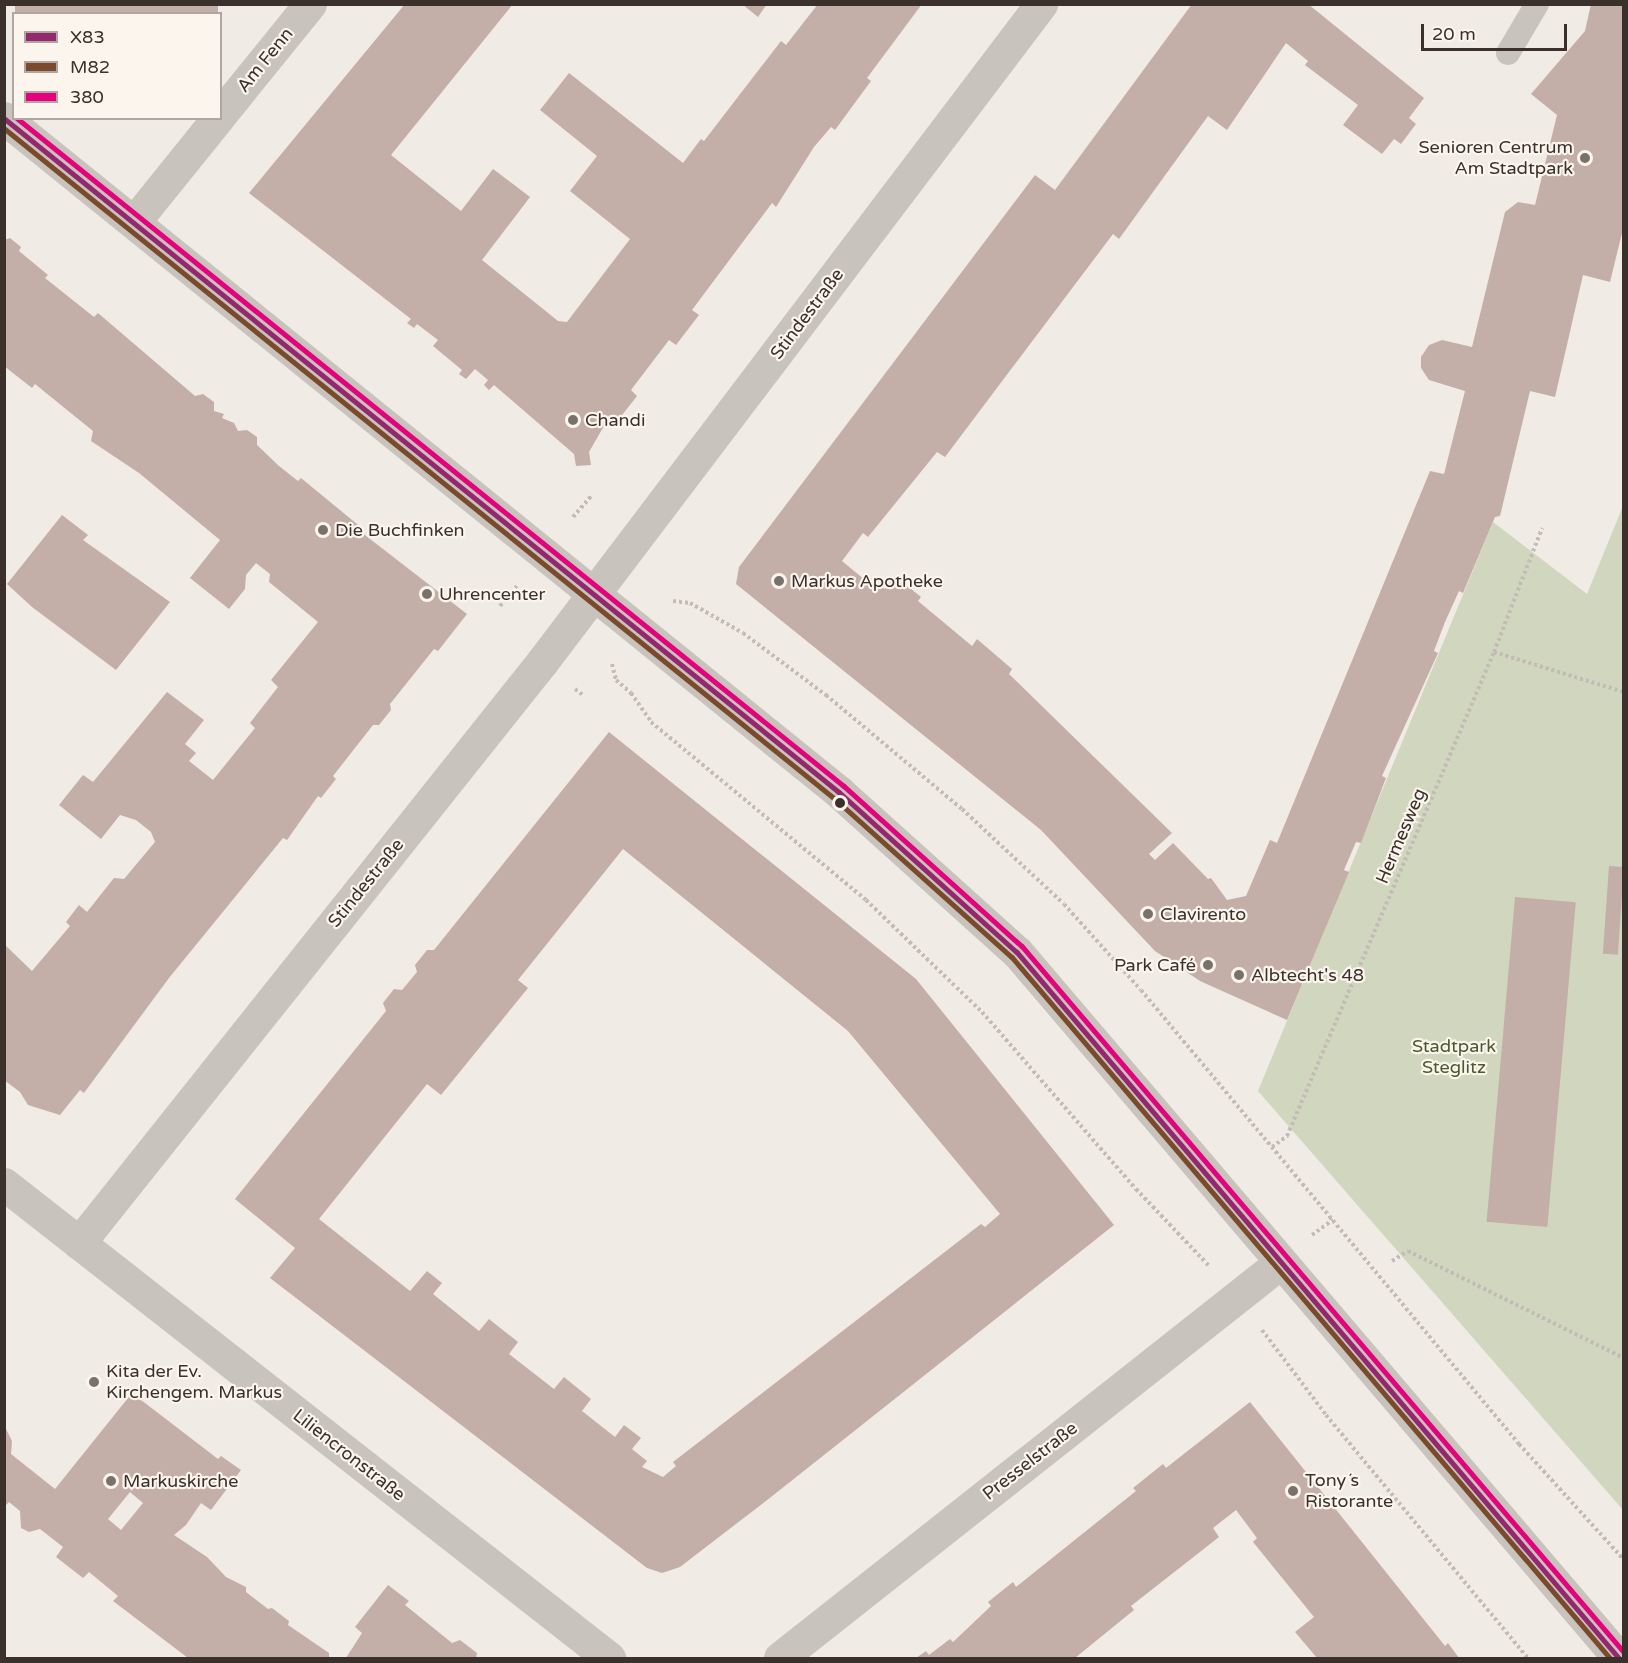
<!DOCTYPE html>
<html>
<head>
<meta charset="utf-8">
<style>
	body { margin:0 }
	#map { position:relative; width:1628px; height:1663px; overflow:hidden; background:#f0ebe5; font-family:"Varela Round",sans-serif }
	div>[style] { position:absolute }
	.green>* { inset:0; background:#d1d6bf }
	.building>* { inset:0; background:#c3afa7; transform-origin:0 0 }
	.path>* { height:4px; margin-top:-2px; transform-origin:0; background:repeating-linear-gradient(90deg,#c2bbb6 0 3px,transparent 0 6px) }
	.service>* { height:24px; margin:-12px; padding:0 12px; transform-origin:12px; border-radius:12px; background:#c9c3be }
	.minor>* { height:33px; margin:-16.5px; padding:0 16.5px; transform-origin:16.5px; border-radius:16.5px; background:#c9c3be }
	.tertiary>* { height:33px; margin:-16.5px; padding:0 16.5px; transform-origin:16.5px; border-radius:16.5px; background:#c9c3be }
	.bus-1>* { height:4.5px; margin:-2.25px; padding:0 2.25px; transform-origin:2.25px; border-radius:2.25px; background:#95276e }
	.bus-2>* { height:4.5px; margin:-2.25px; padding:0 2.25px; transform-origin:2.25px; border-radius:2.25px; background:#7a4b2a }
	.bus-3>* { height:4.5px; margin:-2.25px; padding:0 2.25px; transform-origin:2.25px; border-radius:2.25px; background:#e5007d }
	.dots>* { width:16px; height:16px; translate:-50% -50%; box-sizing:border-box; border:3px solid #fbf5ee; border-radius:50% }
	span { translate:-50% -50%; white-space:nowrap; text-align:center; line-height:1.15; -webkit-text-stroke:4.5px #fbf5ee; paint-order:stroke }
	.street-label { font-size:18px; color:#3b302b }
	.poi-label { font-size:18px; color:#3b302b }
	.right { translate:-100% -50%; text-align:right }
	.left { translate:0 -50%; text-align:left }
	.park-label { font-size:18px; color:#4a5a2e }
	.frame { position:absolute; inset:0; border:6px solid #3b302b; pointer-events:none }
	.legend { position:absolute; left:12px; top:12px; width:210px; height:108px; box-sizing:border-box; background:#fbf5ee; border:2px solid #aea6a0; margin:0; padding:8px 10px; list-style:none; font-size:18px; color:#3b302b }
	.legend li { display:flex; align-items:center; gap:12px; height:30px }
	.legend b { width:30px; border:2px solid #aea6a0 }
	.scale { position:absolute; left:1421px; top:24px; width:146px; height:27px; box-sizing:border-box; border:3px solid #3b302b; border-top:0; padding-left:8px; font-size:18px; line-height:21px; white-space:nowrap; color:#3b302b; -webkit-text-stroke:4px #fbf5ee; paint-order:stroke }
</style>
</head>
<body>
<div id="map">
	<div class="green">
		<i style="clip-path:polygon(1623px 506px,1623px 1510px,1258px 1091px,1493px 522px,1587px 594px)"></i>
	</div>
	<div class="building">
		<i style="left:15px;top:4px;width:203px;height:15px"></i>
		<i style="clip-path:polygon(405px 4px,513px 4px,391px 155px,461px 211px,493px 169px,530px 197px,482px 260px,558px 321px,567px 322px,630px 239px,570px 191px,597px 156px,540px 110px,569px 73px,683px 163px,701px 139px,704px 141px,781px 41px,786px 45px,818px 4px,922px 4px,867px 78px,871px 81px,835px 130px,831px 127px,814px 147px,776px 207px,772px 203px,692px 310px,699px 315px,676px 345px,669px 340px,631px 390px,637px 396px,615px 424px,608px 419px,589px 452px,591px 465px,576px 466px,574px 454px,494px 385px,489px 390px,484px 385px,488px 380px,475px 369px,466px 379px,459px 374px,462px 370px,433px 346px,438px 340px,417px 324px,414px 328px,407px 323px,411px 319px,249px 193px)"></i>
		<i style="clip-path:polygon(742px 4px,767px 4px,758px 17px)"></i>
		<i style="clip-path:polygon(1192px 4px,1308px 4px,1424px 98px,1409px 118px,1416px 124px,1401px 144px,1394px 139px,1382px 154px,1343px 125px,1358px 105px,1305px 65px,1308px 61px,1286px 43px,1227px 130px,1208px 116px,1119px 239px,1113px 234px,945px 457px,937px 452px,868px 537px,863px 533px,842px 561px,865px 580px,868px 576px,885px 589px,895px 576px,921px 597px,918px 601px,972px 646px,977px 639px,1012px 669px,1009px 674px,1172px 833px,1149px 854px,1155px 860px,1173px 843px,1208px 879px,1211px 878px,1227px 900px,1246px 896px,1270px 840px,1277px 843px,1430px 471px,1444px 474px,1465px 391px,1429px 380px,1421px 368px,1421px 357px,1429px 345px,1442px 340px,1472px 347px,1505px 212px,1518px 202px,1535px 205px,1557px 115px,1531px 94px,1585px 31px,1591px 4px,1624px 4px,1624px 225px,1610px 282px,1583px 275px,1555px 397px,1530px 391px,1500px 516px,1495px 517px,1463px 593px,1459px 591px,1445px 622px,1434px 651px,1438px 653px,1382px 776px,1386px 778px,1361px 843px,1356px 842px,1344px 870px,1349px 872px,1287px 1020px,1200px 981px,1155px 951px,1041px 830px,736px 584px,739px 567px,1035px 175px,1055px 190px)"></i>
		<i style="clip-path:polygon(10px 238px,21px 247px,19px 251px,48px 275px,45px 278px,94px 317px,98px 313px,195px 396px,203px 394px,214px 402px,214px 411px,224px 414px,222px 418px,234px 423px,238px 431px,247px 430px,257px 437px,257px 445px,279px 466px,298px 481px,301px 478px,363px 529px,361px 532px,467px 614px,438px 651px,434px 649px,390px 704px,391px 710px,379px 725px,373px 725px,333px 776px,336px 779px,321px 798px,318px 796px,287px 840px,283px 838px,169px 978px,84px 1093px,80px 1090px,60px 1115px,28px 1105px,20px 1092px,4px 1080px,4px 944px,32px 971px,70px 926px,66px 922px,79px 905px,87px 912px,114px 878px,124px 879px,155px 842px,151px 832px,136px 820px,120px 815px,101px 839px,59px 805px,83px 775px,93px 782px,167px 692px,204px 720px,185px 744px,196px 753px,189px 761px,213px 780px,255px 728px,250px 723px,278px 687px,271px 680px,318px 622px,269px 582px,270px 574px,256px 563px,246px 575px,245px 589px,229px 609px,190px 578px,220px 540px,139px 473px,91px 441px,93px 431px,35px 384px,32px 388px,4px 366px,4px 240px)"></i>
		<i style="clip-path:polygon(62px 515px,88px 535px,83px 540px,170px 602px,116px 670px,32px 607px,7px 584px)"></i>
		<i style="clip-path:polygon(evenodd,609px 732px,916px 979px,1114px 1225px,771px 1497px,680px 1567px,662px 1573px,647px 1568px,270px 1278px,295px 1248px,235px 1199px,386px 1011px,383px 1003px,394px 989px,402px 990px,417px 972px,415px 965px,427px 950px,434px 950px,609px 732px,623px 849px,848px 1031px,1000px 1214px,985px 1227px,981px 1224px,673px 1462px,676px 1466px,663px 1477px,642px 1467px,647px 1461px,632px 1449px,641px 1438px,624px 1425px,615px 1437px,582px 1411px,591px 1399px,564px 1377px,554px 1389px,509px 1354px,518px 1342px,489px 1319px,479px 1331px,433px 1294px,442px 1283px,427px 1271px,410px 1291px,319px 1219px,427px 1084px,441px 1095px,528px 988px,518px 980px,623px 849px)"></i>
		<i style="left:1609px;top:866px;width:15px;height:88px;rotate:4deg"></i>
		<i style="left:1515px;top:897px;width:61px;height:326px;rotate:5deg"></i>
		<i style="clip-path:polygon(evenodd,132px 1393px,218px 1459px,221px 1456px,241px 1470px,211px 1510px,201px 1503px,186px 1525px,174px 1535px,207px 1557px,226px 1577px,246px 1587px,246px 1592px,268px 1609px,272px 1608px,289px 1621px,288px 1625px,329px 1653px,329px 1658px,188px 1658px,113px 1601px,118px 1596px,89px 1572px,83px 1578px,56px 1557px,63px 1547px,40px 1529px,29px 1532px,21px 1528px,20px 1511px,9px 1502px,4px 1507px,4px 1425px,12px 1441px,11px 1454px,55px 1489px,132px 1393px,130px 1492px,143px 1503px,121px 1530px,108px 1519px,130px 1492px)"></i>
		<i style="clip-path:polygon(1250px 1402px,1445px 1646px,1448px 1643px,1459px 1658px,1466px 1658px,1317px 1658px,1295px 1632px,1314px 1617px,1253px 1542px,1257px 1538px,1236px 1510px,1213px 1528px,1219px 1537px,1131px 1606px,1134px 1610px,1075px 1658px,916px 1658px,926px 1651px,929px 1655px,950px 1639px,953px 1642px,991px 1606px,988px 1602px,1013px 1582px,1016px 1587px,1136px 1491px,1133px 1488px,1163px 1464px,1166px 1468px)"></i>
		<i style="clip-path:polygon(388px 1585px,409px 1601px,405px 1605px,452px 1643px,460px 1640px,477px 1653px,476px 1658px,346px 1658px,362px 1633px,355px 1627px)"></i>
	</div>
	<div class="path">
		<i style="left:573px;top:517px;width:29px;rotate:-49deg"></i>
		<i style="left:673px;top:601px;width:17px;rotate:7deg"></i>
		<i style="left:690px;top:603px;width:61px;rotate:29.5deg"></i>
		<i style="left:743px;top:633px;width:104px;rotate:36.8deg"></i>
		<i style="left:826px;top:695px;width:177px;rotate:40deg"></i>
		<i style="left:962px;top:809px;width:139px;rotate:43deg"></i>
		<i style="left:1064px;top:904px;width:115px;rotate:48.2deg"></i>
		<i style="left:1141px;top:990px;width:591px;rotate:50.22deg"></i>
		<i style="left:1519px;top:1444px;width:156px;rotate:47.8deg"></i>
		<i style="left:500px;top:606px;width:26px;rotate:-50deg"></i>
		<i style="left:1494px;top:652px;width:136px;rotate:17.1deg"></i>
		<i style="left:612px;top:664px;width:16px;rotate:76deg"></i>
		<i style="left:616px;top:680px;width:20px;rotate:41deg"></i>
		<i style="left:631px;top:693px;width:35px;rotate:55deg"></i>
		<i style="left:651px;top:722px;width:279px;rotate:39.6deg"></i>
		<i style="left:866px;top:900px;width:161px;rotate:44deg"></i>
		<i style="left:982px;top:1012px;width:235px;rotate:49deg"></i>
		<i style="left:1136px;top:1189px;width:106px;rotate:46.5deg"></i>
		<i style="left:575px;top:689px;width:10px;rotate:37deg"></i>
		<i style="left:1272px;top:1147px;width:19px;rotate:-36deg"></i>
		<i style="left:1287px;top:1136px;width:526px;rotate:-66.84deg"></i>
		<i style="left:1494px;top:652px;width:133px;rotate:-68.8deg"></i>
		<i style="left:1312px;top:1235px;width:26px;rotate:-36deg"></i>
		<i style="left:1392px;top:1261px;width:19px;rotate:-32deg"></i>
		<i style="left:1408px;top:1251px;width:241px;rotate:26.4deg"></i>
		<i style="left:1262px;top:1330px;width:106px;rotate:53deg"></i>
		<i style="left:1326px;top:1415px;width:316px;rotate:50.3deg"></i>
	</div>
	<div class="service">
		<i style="left:1508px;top:53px;width:57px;rotate:-59.4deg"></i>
	</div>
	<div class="minor">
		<i style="left:220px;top:115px;width:143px;rotate:-51deg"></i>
		<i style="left:134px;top:222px;width:134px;rotate:-51.1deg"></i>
		<i style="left:4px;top:1184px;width:769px;rotate:38.08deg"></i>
		<i style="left:79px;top:1243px;width:743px;rotate:-51.45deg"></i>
		<i style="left:542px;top:662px;width:826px;rotate:-52.82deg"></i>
		<i style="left:780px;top:1658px;width:637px;rotate:-38.31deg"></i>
	</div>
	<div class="tertiary">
		<i style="left:4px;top:118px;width:1073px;rotate:38.91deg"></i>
		<i style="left:839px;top:792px;width:239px;rotate:42deg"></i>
		<i style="left:1017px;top:952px;width:928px;rotate:49.55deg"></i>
	</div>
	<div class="bus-1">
		<i style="left:4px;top:118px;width:1073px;rotate:38.91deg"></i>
		<i style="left:839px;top:792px;width:239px;rotate:42deg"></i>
		<i style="left:1017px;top:952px;width:928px;rotate:49.55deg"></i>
	</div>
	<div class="bus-2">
		<i style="left:4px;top:128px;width:1067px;rotate:38.91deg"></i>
		<i style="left:834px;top:798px;width:239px;rotate:41.8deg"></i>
		<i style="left:1012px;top:957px;width:921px;rotate:49.53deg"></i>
	</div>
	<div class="bus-3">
		<i style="left:17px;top:118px;width:1063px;rotate:38.93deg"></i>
		<i style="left:844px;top:786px;width:239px;rotate:42deg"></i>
		<i style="left:1022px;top:946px;width:928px;rotate:49.55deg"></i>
	</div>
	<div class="dots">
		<i style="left:1585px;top:158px;background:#7a716c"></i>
		<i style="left:573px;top:420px;background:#7a716c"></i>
		<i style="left:323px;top:530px;background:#7a716c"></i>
		<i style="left:779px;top:581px;background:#7a716c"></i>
		<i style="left:427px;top:594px;background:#7a716c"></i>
		<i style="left:840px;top:803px;background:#3b302b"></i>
		<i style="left:1148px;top:914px;background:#7a716c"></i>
		<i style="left:1208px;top:965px;background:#7a716c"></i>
		<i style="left:1239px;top:975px;background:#7a716c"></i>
		<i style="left:94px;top:1382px;background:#7a716c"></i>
		<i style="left:111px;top:1481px;background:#7a716c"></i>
		<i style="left:1293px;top:1491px;background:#7a716c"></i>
	</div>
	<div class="street-label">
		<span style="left:265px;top:60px;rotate:-51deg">Am Fenn</span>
		<span style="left:807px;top:314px;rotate:-53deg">Stindestraße</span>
		<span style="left:1401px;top:836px;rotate:-67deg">Hermesweg</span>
		<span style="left:366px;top:883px;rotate:-51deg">Stindestraße</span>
		<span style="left:349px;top:1455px;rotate:38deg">Liliencronstraße</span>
		<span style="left:1030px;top:1461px;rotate:-38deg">Presselstraße</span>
	</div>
	<div class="poi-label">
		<span class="right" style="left:1573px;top:158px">Senioren Centrum<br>Am Stadtpark</span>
		<span class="left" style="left:585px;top:420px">Chandi</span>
		<span class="left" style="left:335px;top:530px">Die Buchfinken</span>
		<span class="left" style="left:791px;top:581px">Markus Apotheke</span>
		<span class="left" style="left:439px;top:594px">Uhrencenter</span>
		<span class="left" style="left:1160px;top:914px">Clavirento</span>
		<span class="right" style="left:1196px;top:965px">Park Café</span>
		<span class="left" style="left:1251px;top:975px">Albtecht's 48</span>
		<span class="left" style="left:106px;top:1382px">Kita der Ev.<br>Kirchengem. Markus</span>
		<span class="left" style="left:123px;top:1481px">Markuskirche</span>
		<span class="left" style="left:1305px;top:1491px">Tony´s<br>Ristorante</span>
	</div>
	<div class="park-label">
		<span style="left:1454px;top:1057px">Stadtpark<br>Steglitz</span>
	</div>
	<div class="frame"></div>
	<ul class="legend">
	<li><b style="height:8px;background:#95276e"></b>X83</li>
	<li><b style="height:8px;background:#7a4b2a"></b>M82</li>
	<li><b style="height:8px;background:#e5007d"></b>380</li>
	</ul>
	<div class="scale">20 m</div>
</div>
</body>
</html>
